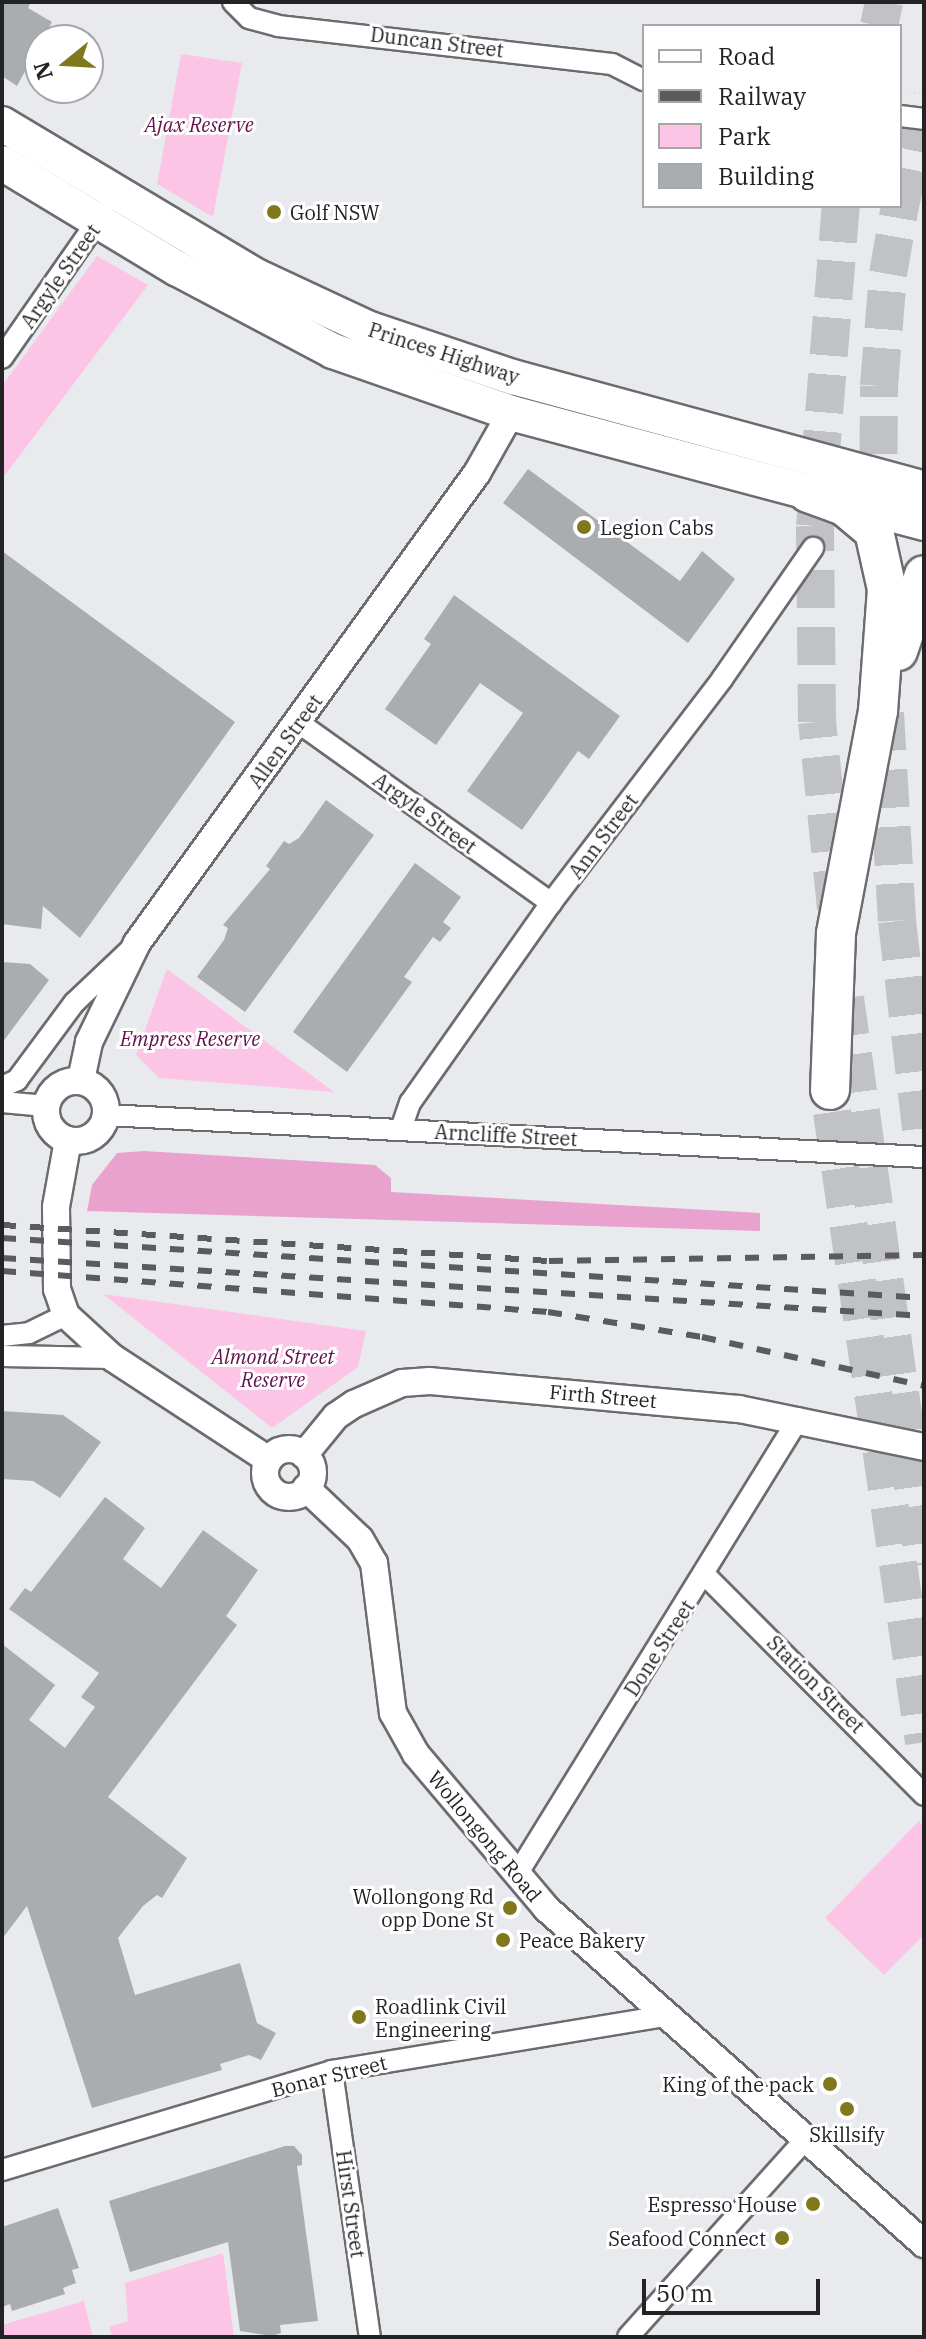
<!DOCTYPE html>
<html>
<head>
<meta charset="utf-8">
<style>
	body { margin:0 }
	#map { position:relative; width:926px; height:2339px; overflow:hidden; background:#e9eaee; font-family:"IBM Plex Serif",serif }
	div>[style] { position:absolute }
	.green>* { inset:0; background:#fcc5e6 }
	.forest>* { inset:0; background:#e9a2ce }
	.building>* { inset:0; background:#aaadaf }
	.motorway-tunnel>* { height:38px; margin-top:-19px; transform-origin:0; background:repeating-linear-gradient(90deg,#c1c2c6 0 38px,transparent 0 57px) }
	.roads { filter:drop-shadow(2px 0 #6b6c6f) drop-shadow(-2px 0 #6b6c6f) drop-shadow(0 2px #6b6c6f) drop-shadow(0 -2px #6b6c6f) }
	.minor>* { height:20px; margin:-10px; padding:0 10px; transform-origin:10px; border-radius:10px; background:#fff }
	.tertiary>* { height:26px; margin:-13px; padding:0 13px; transform-origin:13px; border-radius:13px; background:#fff }
	.tertiary>.ring { margin:-13px; padding:0; box-sizing:content-box; background:none; border:26px solid #fff; border-radius:50% }
	.trunk>* { height:34px; margin:-17px; padding:0 17px; transform-origin:17px; border-radius:17px; background:#fff }
	.motorway>* { height:38px; margin:-19px; padding:0 19px; transform-origin:19px; border-radius:19px; background:#fff }
	.rail>* { height:6px; margin-top:-3px; transform-origin:0; background:repeating-linear-gradient(90deg,#5a5b5d 0 14px,transparent 0 28px) }
	.dots>* { width:22px; height:22px; translate:-50% -50%; box-sizing:border-box; border:4px solid #fff; border-radius:50% }
	span { translate:-50% -50%; white-space:nowrap; text-align:center; line-height:1.15; -webkit-text-stroke:6px #fff; paint-order:stroke }
	.street-label { font-size:20px; color:#232325 }
	.park-label { font-size:20px; color:#62104c; font-style:italic }
	.poi-label { font-size:20px; color:#232325 }
	.left { translate:0 -50%; text-align:left }
	.right { translate:-100% -50%; text-align:right }
	.frame { position:absolute; inset:0; border:4px solid #232325; pointer-events:none }
	.legend { position:absolute; left:642px; top:24px; width:260px; height:184px; box-sizing:border-box; background:#fff; border:2px solid #a7a7a8; margin:0; padding:10px 14px; list-style:none; font-size:24px; color:#232325 }
	.legend li { display:flex; align-items:center; gap:16px; height:40px }
	.legend b { width:40px; border:2px solid #a7a7a8 }
	.north { position:absolute; left:24px; top:24px; width:80px; height:80px; box-sizing:border-box; background:#fff; border:2px solid #a7a7a8; border-radius:50%; rotate:252deg; font-size:22px; font-weight:700; line-height:32px; text-align:center; color:#232325 }
	.north::after { content:''; display:block; margin:auto; width:28px; height:36px; background:#80781d; clip-path:polygon(50% 0,100% 100%,50% 72%,0 100%) }
	.scale { position:absolute; left:642px; top:2279px; width:178px; height:36px; box-sizing:border-box; border:4px solid #232325; border-top:0; padding-left:10px; font-size:24px; line-height:28px; white-space:nowrap; color:#232325; -webkit-text-stroke:6px #fff; paint-order:stroke }
</style>
</head>
<body>
<div id="map">
	<div class="green">
		<i style="clip-path:polygon(181px 54px,242px 63px,213px 217px,157px 184px)"></i>
		<i style="clip-path:polygon(97px 256px,148px 285px,2px 479px,2px 386px)"></i>
		<i style="clip-path:polygon(167px 969px,334px 1092px,159px 1078px,136px 1055px)"></i>
		<i style="clip-path:polygon(103px 1294px,366px 1331px,358px 1367px,272px 1428px)"></i>
		<i style="clip-path:polygon(919px 1821px,924px 1827px,924px 1935px,884px 1975px,825px 1918px)"></i>
		<i style="clip-path:polygon(223px 2253px,234px 2337px,112px 2337px,109px 2327px,128px 2321px,125px 2283px)"></i>
		<i style="clip-path:polygon(84px 2301px,93px 2337px,2px 2337px,2px 2325px)"></i>
	</div>
	<div class="forest">
		<i style="clip-path:polygon(144px 1151px,375px 1165px,391px 1178px,391px 1192px,760px 1213px,760px 1231px,87px 1211px,92px 1185px,117px 1153px)"></i>
	</div>
	<div class="building">
		<i style="clip-path:polygon(2px 2px,31px 2px,28px 8px,52px 22px,17px 86px,2px 76px)"></i>
		<i style="clip-path:polygon(528px 469px,680px 581px,702px 551px,735px 579px,688px 643px,503px 503px)"></i>
		<i style="clip-path:polygon(2px 551px,235px 722px,80px 938px,43px 906px,41px 929px,2px 924px)"></i>
		<i style="clip-path:polygon(454px 595px,620px 716px,589px 759px,578px 751px,522px 830px,467px 791px,523px 713px,480px 683px,436px 745px,385px 709px,431px 644px,424px 639px)"></i>
		<i style="clip-path:polygon(326px 800px,374px 835px,245px 1012px,197px 977px,224px 940px,228px 928px,223px 925px,270px 869px,266px 866px,284px 841px,289px 844px,299px 838px)"></i>
		<i style="clip-path:polygon(415px 863px,461px 897px,443px 922px,451px 928px,440px 942px,433px 937px,404px 977px,412px 982px,347px 1072px,293px 1032px)"></i>
		<i style="clip-path:polygon(2px 962px,30px 964px,49px 980px,2px 1043px)"></i>
		<i style="clip-path:polygon(2px 1411px,63px 1415px,101px 1442px,60px 1498px,33px 1481px,2px 1479px)"></i>
		<i style="clip-path:polygon(105px 1497px,145px 1528px,123px 1559px,161px 1588px,203px 1530px,258px 1570px,226px 1616px,237px 1625px,108px 1797px,187px 1858px,162px 1898px,157px 1895px,143px 1906px,118px 1938px,135px 1995px,240px 1963px,257px 2023px,276px 2033px,261px 2060px,249px 2055px,220px 2064px,222px 2070px,92px 2108px,27px 1906px,2px 1939px,2px 1644px,55px 1685px,29px 1720px,65px 1748px,95px 1707px,81px 1697px,99px 1673px,9px 1609px,25px 1588px,31px 1592px)"></i>
		<i style="clip-path:polygon(285px 2146px,294px 2146px,302px 2155px,302px 2165px,297px 2166px,318px 2321px,280px 2325px,281px 2333px,272px 2336px,240px 2331px,228px 2242px,130px 2272px,109px 2201px)"></i>
		<i style="clip-path:polygon(58px 2208px,79px 2268px,72px 2270px,76px 2283px,63px 2288px,65px 2294px,12px 2311px,10px 2304px,2px 2307px,2px 2227px)"></i>
	</div>
	<div class="motorway-tunnel">
		<i style="left:879px;top:26px;width:25px;rotate:-78deg"></i>
		<i style="left:900px;top:206px;width:114px;rotate:-77.8deg"></i>
		<i style="left:878px;top:511px;width:125px;rotate:-89.5deg"></i>
		<i style="left:879px;top:386px;width:112px;rotate:-85.4deg"></i>
		<i style="left:888px;top:274px;width:69px;rotate:-80deg"></i>
		<i style="left:885px;top:713px;width:208px;rotate:86.7deg"></i>
		<i style="left:897px;top:921px;width:237px;rotate:83.4deg"></i>
		<i style="left:836px;top:908px;width:187px;rotate:-95.8deg"></i>
		<i style="left:817px;top:722px;width:196px;rotate:-90.6deg"></i>
		<i style="left:815px;top:526px;width:321px;rotate:-85.4deg"></i>
		<i style="left:845px;top:998px;width:572px;rotate:82.07deg"></i>
		<i style="left:832px;top:1112px;width:637px;rotate:81.69deg"></i>
	</div>
	<div class="roads">
		<div class="minor">
			<i style="left:233px;top:2px;width:23px;rotate:45deg"></i>
			<i style="left:249px;top:18px;width:30px;rotate:15deg"></i>
			<i style="left:278px;top:26px;width:336px;rotate:6.5deg"></i>
			<i style="left:612px;top:64px;width:36px;rotate:27deg"></i>
			<i style="left:900px;top:116px;width:24px;rotate:7deg"></i>
			<i style="left:2px;top:358px;width:177px;rotate:-55.1deg"></i>
			<i style="left:299px;top:723px;width:310px;rotate:35.5deg"></i>
			<i style="left:2px;top:1087px;width:17px;rotate:-25deg"></i>
			<i style="left:17px;top:1080px;width:96px;rotate:-53.5deg"></i>
			<i style="left:74px;top:1003px;width:76px;rotate:-43.4deg"></i>
			<i style="left:2px;top:1102px;width:44px;rotate:5.2deg"></i>
			<i style="left:106px;top:1115px;width:819px;rotate:2.94deg"></i>
			<i style="left:401px;top:1129px;width:28px;rotate:-71deg"></i>
			<i style="left:410px;top:1103px;width:245px;rotate:-54.8deg"></i>
			<i style="left:551px;top:903px;width:282px;rotate:-52.6deg"></i>
			<i style="left:722px;top:679px;width:160px;rotate:-55.2deg"></i>
			<i style="left:2px;top:1336px;width:27px;rotate:-6deg"></i>
			<i style="left:29px;top:1333px;width:41px;rotate:-25.9deg"></i>
			<i style="left:2px;top:1356px;width:111px;rotate:1deg"></i>
			<i style="left:706px;top:1576px;width:309px;rotate:45.1deg"></i>
			<i style="left:516px;top:1876px;width:538px;rotate:-58.29deg"></i>
			<i style="left:332px;top:2071px;width:269px;rotate:81.9deg"></i>
			<i style="left:2px;top:2170px;width:345px;rotate:-16.7deg"></i>
			<i style="left:332px;top:2071px;width:337px;rotate:-9.4deg"></i>
			<i style="left:628px;top:2337px;width:265px;rotate:-48.1deg"></i>
		</div>
		<div class="tertiary">
			<i style="left:81px;top:1080px;width:39px;rotate:-78deg"></i>
			<i style="left:89px;top:1042px;width:110px;rotate:-64.1deg"></i>
			<i style="left:137px;top:943px;width:580px;rotate:-54.12deg"></i>
			<i style="left:477px;top:473px;width:69px;rotate:-60.5deg"></i>
			<i class="ring" style="left:46px;top:1081px;width:34px;height:34px"></i>
			<i style="left:68px;top:1140px;width:68px;rotate:100.2deg"></i>
			<i style="left:56px;top:1207px;width:82px;rotate:89.3deg"></i>
			<i style="left:57px;top:1289px;width:28px;rotate:71deg"></i>
			<i style="left:66px;top:1315px;width:64px;rotate:42.5deg"></i>
			<i style="left:113px;top:1358px;width:186px;rotate:33.2deg"></i>
			<i class="ring" style="left:265px;top:1449px;width:22px;height:22px"></i>
			<i style="left:304px;top:1455px;width:50px;rotate:-50.6deg"></i>
			<i style="left:336px;top:1416px;width:22px;rotate:-34deg"></i>
			<i style="left:354px;top:1404px;width:52px;rotate:-23.6deg"></i>
			<i style="left:402px;top:1383px;width:28px;rotate:-4deg"></i>
			<i style="left:430px;top:1381px;width:310px;rotate:5.2deg"></i>
			<i style="left:739px;top:1409px;width:189px;rotate:11.6deg"></i>
			<i style="left:306px;top:1488px;width:74px;rotate:43.4deg"></i>
			<i style="left:360px;top:1539px;width:28px;rotate:60deg"></i>
			<i style="left:374px;top:1563px;width:151px;rotate:82.8deg"></i>
			<i style="left:393px;top:1713px;width:47px;rotate:60.7deg"></i>
			<i style="left:416px;top:1754px;width:202px;rotate:49.8deg"></i>
			<i style="left:546px;top:1908px;width:506px;rotate:41.63deg"></i>
		</div>
		<div class="trunk">
			<i style="left:2px;top:124px;width:294px;rotate:30.9deg"></i>
			<i style="left:254px;top:275px;width:125px;rotate:25.1deg"></i>
			<i style="left:367px;top:328px;width:154px;rotate:18.6deg"></i>
			<i style="left:513px;top:377px;width:426px;rotate:15.2deg"></i>
			<i style="left:2px;top:163px;width:205px;rotate:31.1deg"></i>
			<i style="left:178px;top:269px;width:175px;rotate:27.9deg"></i>
			<i style="left:333px;top:351px;width:188px;rotate:19.2deg"></i>
			<i style="left:511px;top:413px;width:427px;rotate:14.9deg"></i>
		</div>
		<div class="motorway">
			<i style="left:808px;top:493px;width:38px;rotate:20deg"></i>
			<i style="left:844px;top:506px;width:39px;rotate:40deg"></i>
			<i style="left:874px;top:531px;width:59px;rotate:77.4deg"></i>
			<i style="left:887px;top:589px;width:122px;rotate:94.2deg"></i>
			<i style="left:878px;top:711px;width:227px;rotate:100.7deg"></i>
			<i style="left:836px;top:934px;width:156px;rotate:92.2deg"></i>
			<i style="left:898px;top:651px;width:80px;rotate:-71.1deg"></i>
		</div>
	</div>
	<div class="rail">
		<i style="left:2px;top:1225px;width:548px;rotate:3.77deg"></i>
		<i style="left:549px;top:1261px;width:375px;rotate:-0.9deg"></i>
		<i style="left:2px;top:1238px;width:924px;rotate:3.72deg"></i>
		<i style="left:2px;top:1258px;width:924px;rotate:3.6deg"></i>
		<i style="left:2px;top:1271px;width:548px;rotate:4.29deg"></i>
		<i style="left:548px;top:1312px;width:156px;rotate:9.2deg"></i>
		<i style="left:702px;top:1337px;width:227px;rotate:12.4deg"></i>
	</div>
	<div class="dots">
		<i style="left:274px;top:212px;background:#80781d"></i>
		<i style="left:584px;top:527px;background:#80781d"></i>
		<i style="left:510px;top:1908px;background:#80781d"></i>
		<i style="left:503px;top:1940px;background:#80781d"></i>
		<i style="left:359px;top:2017px;background:#80781d"></i>
		<i style="left:830px;top:2084px;background:#80781d"></i>
		<i style="left:847px;top:2109px;background:#80781d"></i>
		<i style="left:813px;top:2204px;background:#80781d"></i>
		<i style="left:782px;top:2238px;background:#80781d"></i>
	</div>
	<div class="street-label">
		<span style="left:437px;top:42px;rotate:7deg">Duncan Street</span>
		<span style="left:60px;top:276px;rotate:-55deg">Argyle Street</span>
		<span style="left:444px;top:353px;rotate:18deg">Princes Highway</span>
		<span style="left:285px;top:741px;rotate:-54deg">Allen Street</span>
		<span style="left:425px;top:813px;rotate:36deg">Argyle Street</span>
		<span style="left:603px;top:836px;rotate:-53deg">Ann Street</span>
		<span style="left:506px;top:1135px;rotate:3deg">Arncliffe Street</span>
		<span style="left:603px;top:1396px;rotate:5deg">Firth Street</span>
		<span style="left:659px;top:1648px;rotate:-57deg">Done Street</span>
		<span style="left:816px;top:1684px;rotate:45deg">Station Street</span>
		<span style="left:485px;top:1836px;rotate:50deg">Wollongong Road</span>
		<span style="left:329px;top:2076px;rotate:-14deg">Bonar Street</span>
		<span style="left:351px;top:2204px;rotate:82deg">Hirst Street</span>
	</div>
	<div class="park-label">
		<span style="left:199px;top:124px">Ajax Reserve</span>
		<span style="left:190px;top:1038px">Empress Reserve</span>
		<span style="left:273px;top:1368px">Almond Street<br>Reserve</span>
	</div>
	<div class="poi-label">
		<span class="left" style="left:290px;top:212px">Golf NSW</span>
		<span class="left" style="left:600px;top:527px">Legion Cabs</span>
		<span class="right" style="left:494px;top:1908px">Wollongong Rd<br>opp Done St</span>
		<span class="left" style="left:519px;top:1940px">Peace Bakery</span>
		<span class="left" style="left:375px;top:2018px">Roadlink Civil<br>Engineering</span>
		<span class="right" style="left:814px;top:2084px">King of the pack</span>
		<span style="left:847px;top:2134px">Skillsify</span>
		<span class="right" style="left:797px;top:2204px">Espresso House</span>
		<span class="right" style="left:766px;top:2238px">Seafood Connect</span>
	</div>
	<div class="frame"></div>
	<ul class="legend">
	<li><b style="height:10px;background:#fff"></b>Road</li>
	<li><b style="height:10px;background:#5a5b5d"></b>Railway</li>
	<li><b style="height:22px;background:#fcc5e6"></b>Park</li>
	<li><b style="height:22px;background:#aaadaf"></b>Building</li>
	</ul>
	<div class="north">N</div>
	<div class="scale">50 m</div>
</div>
</body>
</html>
